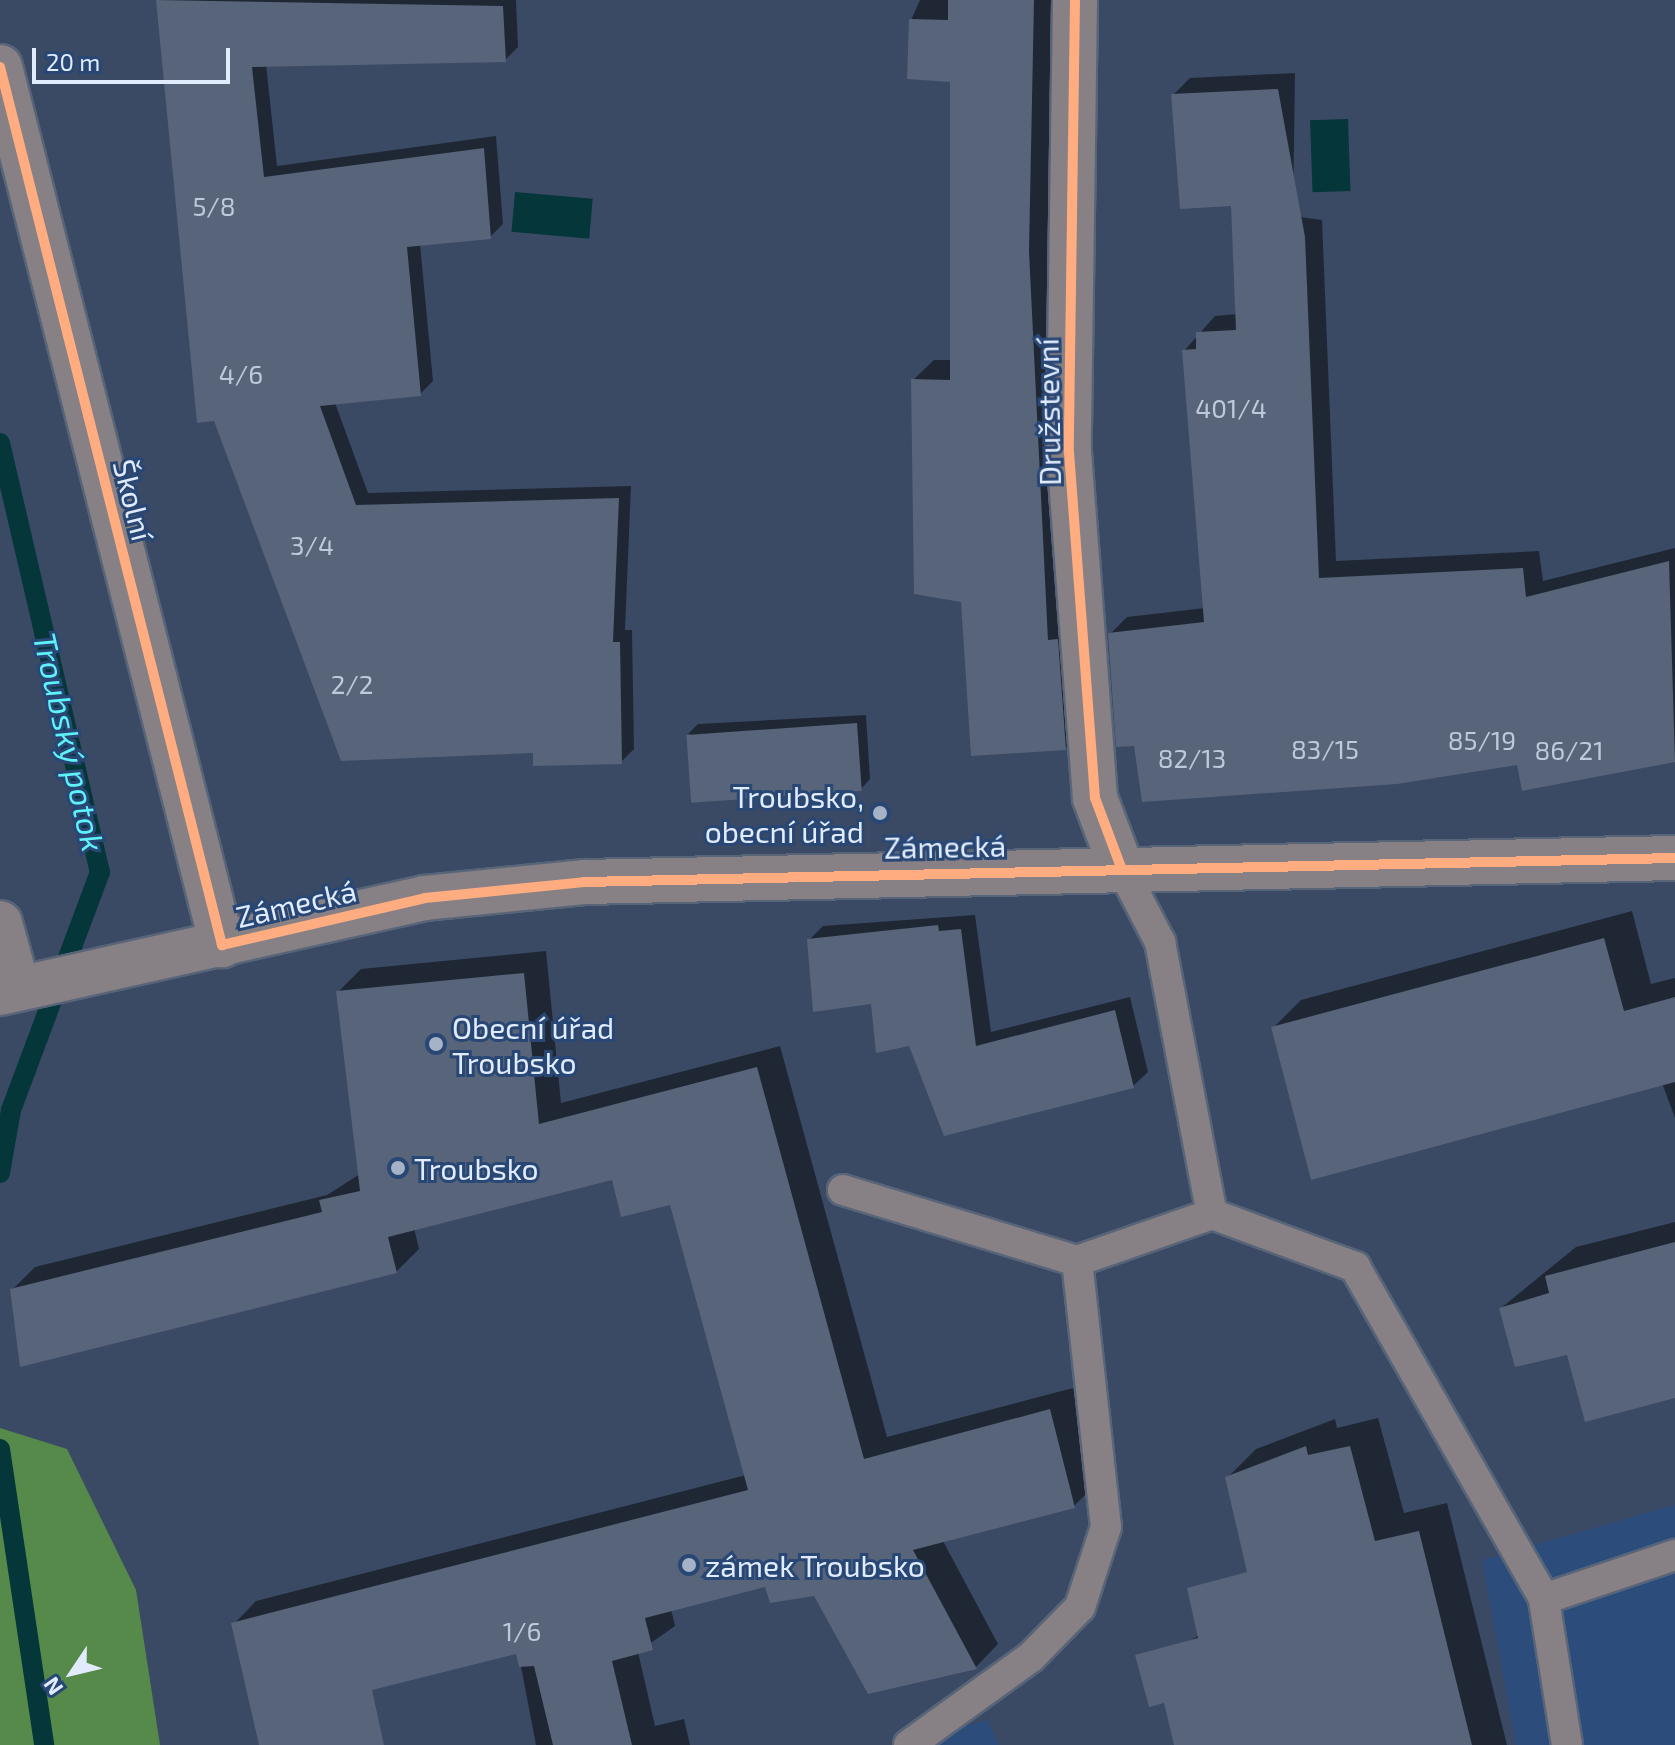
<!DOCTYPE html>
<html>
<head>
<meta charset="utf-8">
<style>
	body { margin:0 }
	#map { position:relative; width:1675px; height:1745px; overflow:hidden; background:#3a4a64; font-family:"Exo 2",sans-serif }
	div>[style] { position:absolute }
	.built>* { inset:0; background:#2c4c7c }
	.forest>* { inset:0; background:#558a4a }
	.water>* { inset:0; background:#05363a; transform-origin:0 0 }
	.shadow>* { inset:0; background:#0007 }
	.stream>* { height:20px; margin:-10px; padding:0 10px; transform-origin:10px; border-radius:10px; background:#05363a }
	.building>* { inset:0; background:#576479; transform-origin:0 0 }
	.roads { filter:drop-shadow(2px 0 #586579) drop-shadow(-2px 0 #586579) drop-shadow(0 2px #586579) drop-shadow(0 -2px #586579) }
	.service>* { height:30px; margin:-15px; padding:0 15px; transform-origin:15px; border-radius:15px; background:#878084 }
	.minor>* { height:44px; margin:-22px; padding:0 22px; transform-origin:22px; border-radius:22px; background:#878084 }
	.tertiary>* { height:44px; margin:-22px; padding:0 22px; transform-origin:22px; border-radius:22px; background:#878084 }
	.cycleway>* { height:10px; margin:-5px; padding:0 5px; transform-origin:5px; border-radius:5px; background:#ffac80 }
	.dots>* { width:22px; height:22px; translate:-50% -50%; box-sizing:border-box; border:4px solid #294775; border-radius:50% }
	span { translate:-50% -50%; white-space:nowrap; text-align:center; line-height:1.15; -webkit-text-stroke:6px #294775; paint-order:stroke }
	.number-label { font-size:26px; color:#bec9db }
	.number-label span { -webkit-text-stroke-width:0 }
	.street-label { font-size:30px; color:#e0ebfc }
	.poi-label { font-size:30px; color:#e0ebfc }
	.right { translate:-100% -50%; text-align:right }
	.left { translate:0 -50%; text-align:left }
	.water-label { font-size:32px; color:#5df3f8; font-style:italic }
	.north { position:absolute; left:32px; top:1633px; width:80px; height:80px; -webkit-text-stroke:6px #294775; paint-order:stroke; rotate:235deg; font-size:22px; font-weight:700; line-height:32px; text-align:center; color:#e0ebfc }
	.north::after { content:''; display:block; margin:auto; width:28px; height:36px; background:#e0ebfc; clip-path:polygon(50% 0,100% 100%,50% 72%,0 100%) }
	.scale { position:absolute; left:32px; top:48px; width:198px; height:36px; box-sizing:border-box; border:4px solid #e0ebfc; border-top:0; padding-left:10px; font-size:24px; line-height:28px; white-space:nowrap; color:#e0ebfc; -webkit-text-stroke:6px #294775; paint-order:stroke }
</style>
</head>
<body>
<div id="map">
	<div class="built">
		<i style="clip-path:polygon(1675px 1505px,1675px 1745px,1516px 1745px,1482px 1560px)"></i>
		<i style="clip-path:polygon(987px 1720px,999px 1745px,902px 1745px)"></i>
	</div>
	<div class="forest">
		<i style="clip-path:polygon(0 1428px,67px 1449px,136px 1590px,160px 1745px,0 1745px)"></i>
	</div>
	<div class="water">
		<i style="left:1348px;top:119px;width:72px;height:38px;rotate:88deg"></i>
		<i style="left:515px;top:192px;width:78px;height:40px;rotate:5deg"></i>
	</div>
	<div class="shadow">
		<i style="clip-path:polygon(158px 0,516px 0,518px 47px,505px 60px,266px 64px,277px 166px,496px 136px,503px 224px,490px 237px,420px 244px,433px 381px,420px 394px,335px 403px,368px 493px,631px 486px,625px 630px,632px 630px,634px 749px,621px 762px,535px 751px,215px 419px,199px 420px)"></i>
		<i style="clip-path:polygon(920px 0,1055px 0,1049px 229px,1068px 621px,1086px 728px,1065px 748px,963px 600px,913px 380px,934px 360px,952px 360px,952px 80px,911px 20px)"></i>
		<i style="clip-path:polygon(1295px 73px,1293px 216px,1322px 220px,1336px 561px,1539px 551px,1543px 581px,1675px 548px,1675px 760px,1524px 788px,1519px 762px,1136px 744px,1110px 634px,1127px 617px,1205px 608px,1184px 351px,1215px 316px,1238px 314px,1232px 204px,1173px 95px,1190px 78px)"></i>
		<i style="clip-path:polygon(866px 715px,870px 779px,861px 789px,688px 734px,698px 724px)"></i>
		<i style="clip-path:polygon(1632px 911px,1651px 984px,1675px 978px,1675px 1118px,1662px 1083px,1273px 1028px,1301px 1000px)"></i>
		<i style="clip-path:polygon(975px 915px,991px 1032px,1130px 997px,1148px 1072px,1133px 1086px,910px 1044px,809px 940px,823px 926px)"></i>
		<i style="clip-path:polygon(546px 951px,561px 1103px,780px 1046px,887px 1437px,1073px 1388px,1097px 1483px,1074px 1506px,943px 1541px,998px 1644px,976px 1667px,815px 1593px,767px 1585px,671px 1609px,675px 1626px,638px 1652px,655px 1726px,684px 1719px,690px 1745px,536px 1745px,518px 1651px,234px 1624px,256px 1601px,746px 1475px,672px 1203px,614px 1177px,414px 1228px,419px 1249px,396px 1272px,12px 1290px,35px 1267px,327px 1195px,360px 1174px,338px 992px,361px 969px)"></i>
		<i style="clip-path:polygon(1675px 1222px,1675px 1396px,1568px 1353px,1501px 1308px,1576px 1247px)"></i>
		<i style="clip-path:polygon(1378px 1418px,1404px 1513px,1447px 1503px,1507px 1745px,1176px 1745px,1187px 1642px,1264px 1602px,1227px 1478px,1256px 1449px,1335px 1419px,1337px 1428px)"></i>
	</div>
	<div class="stream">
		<i style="left:0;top:443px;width:441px;rotate:76.9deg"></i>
		<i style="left:100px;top:872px;width:254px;rotate:110.5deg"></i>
		<i style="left:11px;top:1110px;width:64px;rotate:99.9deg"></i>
		<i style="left:0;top:1449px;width:299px;rotate:81.5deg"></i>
	</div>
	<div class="building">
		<i style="clip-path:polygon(156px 0,503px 6px,506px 62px,252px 67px,264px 177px,484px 148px,491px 239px,407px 247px,421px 396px,320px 406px,356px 505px,619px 498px,613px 642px,620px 642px,622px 764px,533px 766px,533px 753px,341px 761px,214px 421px,197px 423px)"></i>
		<i style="clip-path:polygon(948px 0,1034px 0,1029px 251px,1048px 640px,1058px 639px,1066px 750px,971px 756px,961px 602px,914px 594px,911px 379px,950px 380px,950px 82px,907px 79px,909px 19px,948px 20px)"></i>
		<i style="clip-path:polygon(1278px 89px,1305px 237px,1319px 578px,1523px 568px,1526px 597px,1669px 561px,1675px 762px,1522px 791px,1517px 765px,1397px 784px,1142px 802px,1134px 746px,1116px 747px,1108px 633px,1204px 622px,1182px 350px,1196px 349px,1196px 332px,1236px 330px,1231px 206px,1180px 209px,1171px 94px)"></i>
		<i style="left:857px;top:723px;width:68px;height:171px;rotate:86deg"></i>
		<i style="clip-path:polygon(938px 925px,939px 931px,961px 929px,976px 1046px,1115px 1010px,1134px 1088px,944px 1136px,909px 1046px,876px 1053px,871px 1004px,813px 1012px,807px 939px)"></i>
		<i style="clip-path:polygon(1604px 938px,1624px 1011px,1675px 997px,1675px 1082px,1311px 1180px,1271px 1027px)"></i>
		<i style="clip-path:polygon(524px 973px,539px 1124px,757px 1067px,864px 1459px,1050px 1409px,1075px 1508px,913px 1550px,977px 1669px,868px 1694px,814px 1596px,770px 1603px,765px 1587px,645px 1618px,653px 1650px,612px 1661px,632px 1745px,553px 1745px,534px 1666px,519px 1667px,516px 1654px,372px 1690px,384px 1745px,259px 1745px,231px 1623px,748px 1490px,670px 1205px,621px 1217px,612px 1180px,388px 1237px,397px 1273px,20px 1367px,10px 1289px,322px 1212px,319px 1200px,360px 1191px,336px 991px)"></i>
		<i style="clip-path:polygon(1675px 1242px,1675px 1398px,1585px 1422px,1567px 1355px,1515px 1367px,1499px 1308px,1549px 1293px,1545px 1276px)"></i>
		<i style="clip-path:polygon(1306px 1446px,1308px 1455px,1350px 1446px,1375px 1541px,1419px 1531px,1472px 1745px,1174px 1745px,1164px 1703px,1149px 1707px,1135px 1655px,1198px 1638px,1187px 1588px,1247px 1572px,1225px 1477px)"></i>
	</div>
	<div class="roads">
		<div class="service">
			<i style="left:1121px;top:867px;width:85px;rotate:62.5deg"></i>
			<i style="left:1160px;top:942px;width:277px;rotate:79.2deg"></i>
			<i style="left:843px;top:1190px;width:245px;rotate:16.9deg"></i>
			<i style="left:1077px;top:1261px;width:143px;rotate:-19.2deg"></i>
			<i style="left:1212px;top:1214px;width:153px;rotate:20.3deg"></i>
			<i style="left:1355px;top:1267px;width:382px;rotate:60.3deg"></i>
			<i style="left:909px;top:1745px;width:150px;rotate:-35.8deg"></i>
			<i style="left:1031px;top:1657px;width:70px;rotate:-45.6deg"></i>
			<i style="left:1080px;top:1607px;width:84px;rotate:-72deg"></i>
			<i style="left:1106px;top:1527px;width:268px;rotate:-96.2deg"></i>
			<i style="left:1567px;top:1745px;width:148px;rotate:-99deg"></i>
			<i style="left:1544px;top:1599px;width:138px;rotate:-18.6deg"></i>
		</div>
		<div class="minor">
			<i style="left:1075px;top:0;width:452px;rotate:90.8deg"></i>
			<i style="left:1069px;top:452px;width:347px;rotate:85.7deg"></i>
			<i style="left:1095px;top:798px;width:74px;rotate:69.4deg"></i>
			<i style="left:0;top:67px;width:906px;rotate:75.81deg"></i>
		</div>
		<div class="tertiary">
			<i style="left:0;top:923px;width:68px;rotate:74.7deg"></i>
			<i style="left:0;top:993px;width:435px;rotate:-12.6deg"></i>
			<i style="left:425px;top:898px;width:160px;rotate:-5.7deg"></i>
			<i style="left:584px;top:882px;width:1091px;rotate:-1.26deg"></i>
		</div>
	</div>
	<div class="cycleway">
		<i style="left:1075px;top:0;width:452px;rotate:90.8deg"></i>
		<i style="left:1069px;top:452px;width:347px;rotate:85.7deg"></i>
		<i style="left:1095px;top:798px;width:74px;rotate:69.4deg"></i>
		<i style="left:0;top:67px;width:906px;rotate:75.81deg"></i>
		<i style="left:222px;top:945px;width:208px;rotate:-13deg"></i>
		<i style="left:425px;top:898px;width:160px;rotate:-5.7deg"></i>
		<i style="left:584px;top:882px;width:1091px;rotate:-1.26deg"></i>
	</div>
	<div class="dots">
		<i style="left:880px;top:813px;background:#a6b3c7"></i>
		<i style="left:436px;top:1044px;background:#a6b3c7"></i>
		<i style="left:398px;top:1168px;background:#a6b3c7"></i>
		<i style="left:689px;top:1565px;background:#a6b3c7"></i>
	</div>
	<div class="number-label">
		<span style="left:214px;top:206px">5/8</span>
		<span style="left:241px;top:374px">4/6</span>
		<span style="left:1231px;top:408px">401/4</span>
		<span style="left:312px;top:545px">3/4</span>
		<span style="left:352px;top:684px">2/2</span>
		<span style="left:1482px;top:740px">85/19</span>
		<span style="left:1325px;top:749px">83/15</span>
		<span style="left:1569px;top:750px">86/21</span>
		<span style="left:1192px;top:758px">82/13</span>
		<span style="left:522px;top:1631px">1/6</span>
	</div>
	<div class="street-label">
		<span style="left:1048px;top:412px;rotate:-91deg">Družstevní</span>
		<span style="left:134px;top:500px;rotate:76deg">Školní</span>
		<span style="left:945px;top:846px;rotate:-1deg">Zámecká</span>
		<span style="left:296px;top:903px;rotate:-13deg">Zámecká</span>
	</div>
	<div class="poi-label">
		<span class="right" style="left:864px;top:813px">Troubsko,<br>obecní úřad</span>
		<span class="left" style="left:452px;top:1044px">Obecní úřad<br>Troubsko</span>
		<span class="left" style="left:414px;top:1168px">Troubsko</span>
		<span class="left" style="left:705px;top:1565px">zámek Troubsko</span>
	</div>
	<div class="water-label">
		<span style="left:70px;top:742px;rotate:77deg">Troubský potok</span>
	</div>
	<div class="north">N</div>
	<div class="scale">20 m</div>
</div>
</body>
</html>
